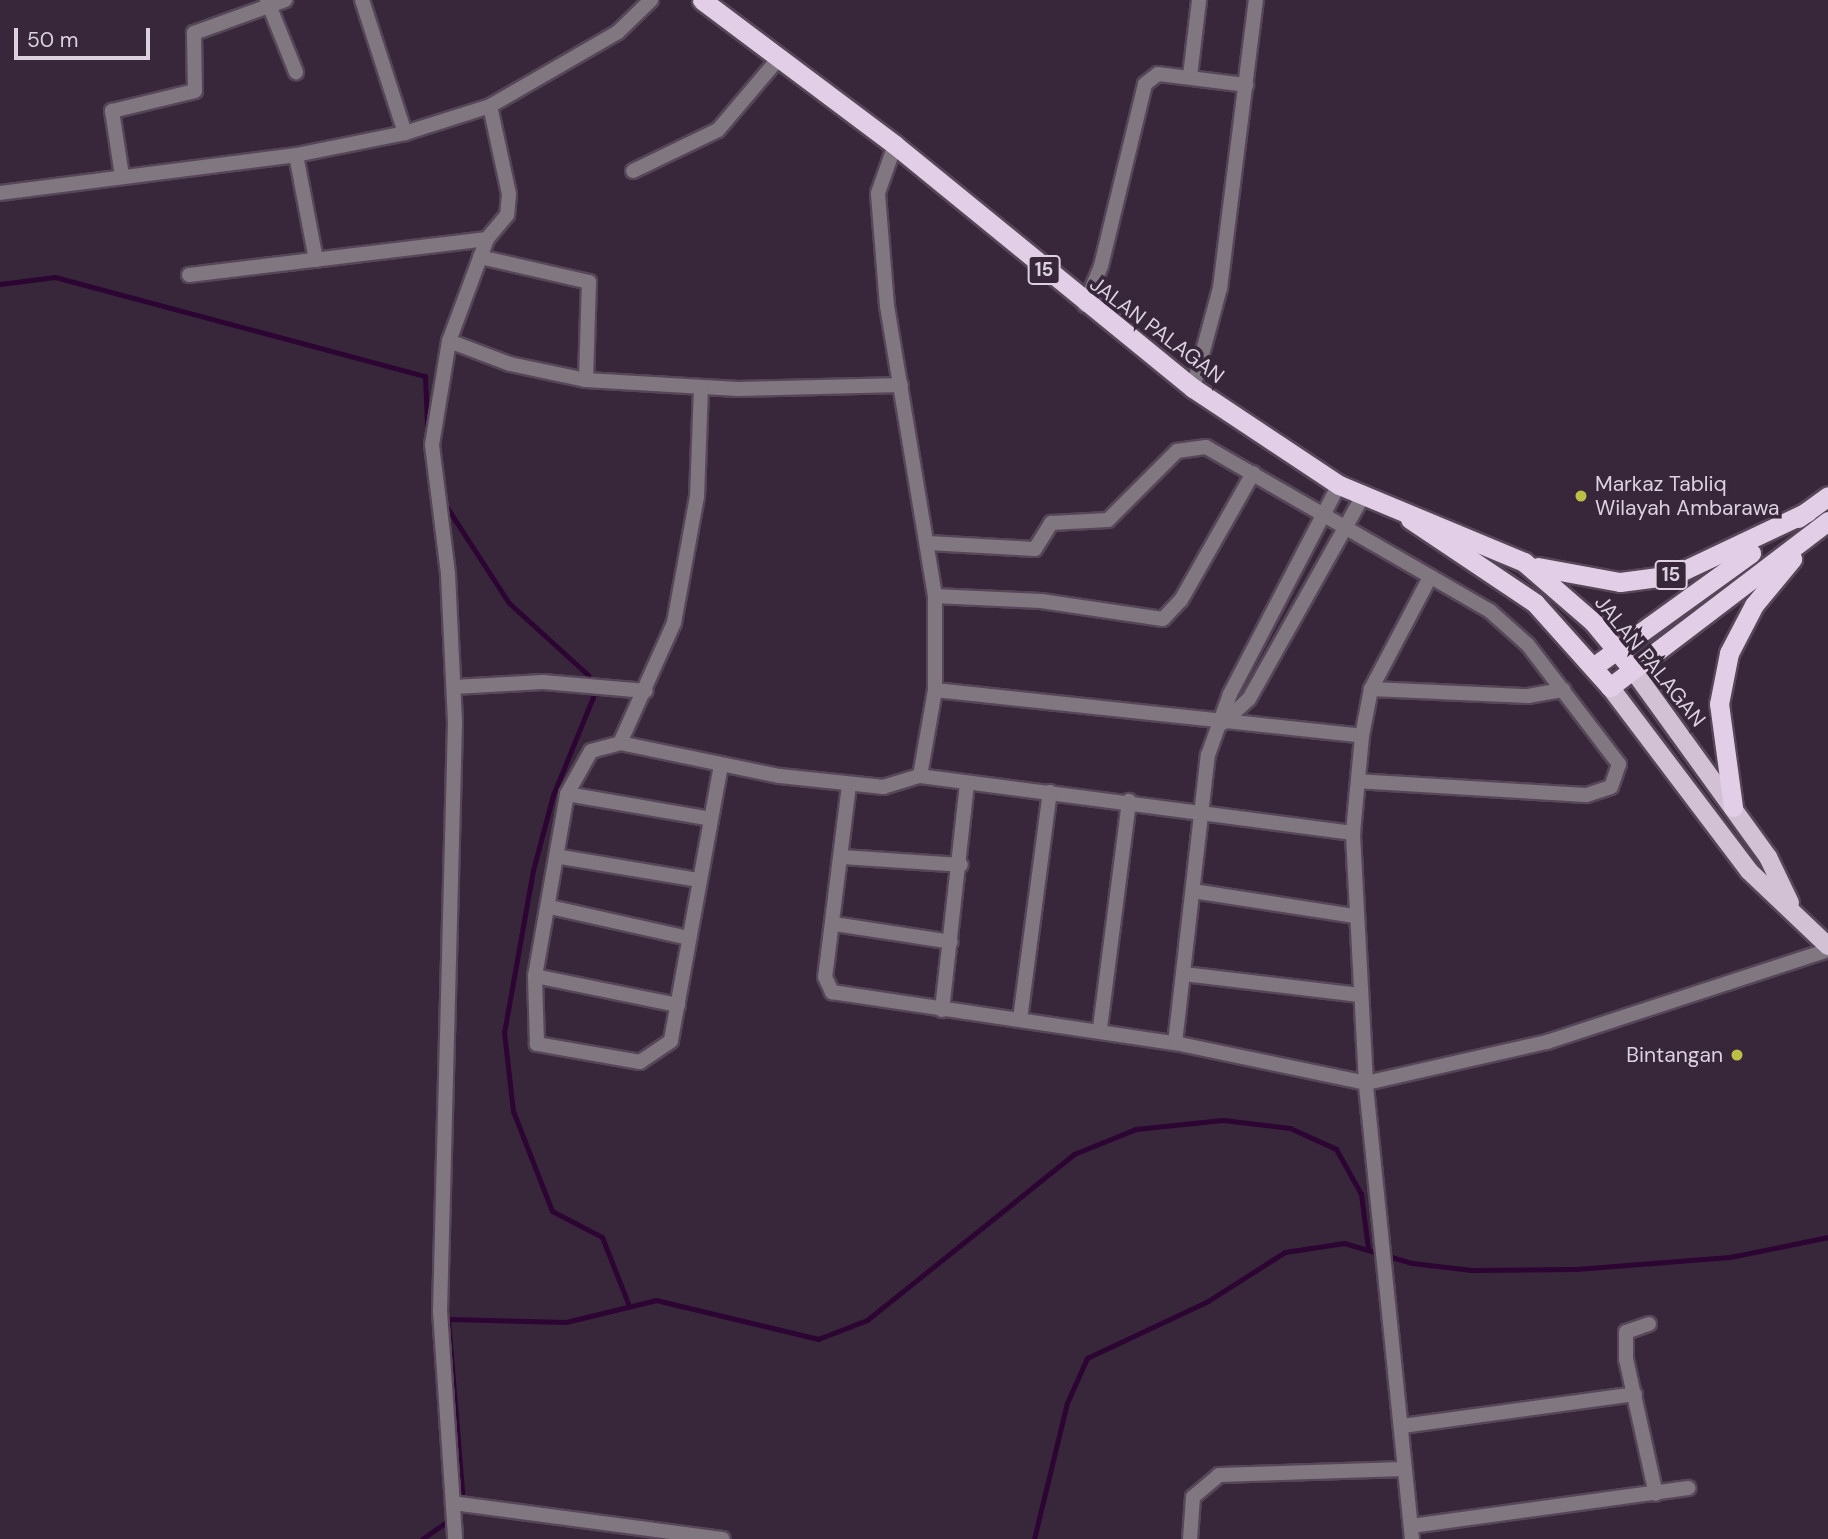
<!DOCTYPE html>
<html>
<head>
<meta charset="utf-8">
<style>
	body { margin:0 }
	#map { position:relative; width:1828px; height:1539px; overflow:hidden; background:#38273b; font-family:"DM Sans",sans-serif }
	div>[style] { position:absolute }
	.stream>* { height:5px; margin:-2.5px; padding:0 2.5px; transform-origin:2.5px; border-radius:2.5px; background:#2c0533 }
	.roads { filter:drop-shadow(2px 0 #564658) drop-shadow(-2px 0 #564658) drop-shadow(0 2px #564658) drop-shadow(0 -2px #564658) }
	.minor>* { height:14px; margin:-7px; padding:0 7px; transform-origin:7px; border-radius:7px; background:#807781 }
	.primary>* { height:18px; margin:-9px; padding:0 9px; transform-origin:9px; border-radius:9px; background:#d2c0d5 }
	.trunk>* { height:19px; margin:-9.5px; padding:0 9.5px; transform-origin:9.5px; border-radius:9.5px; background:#e2cee6 }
	.dots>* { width:19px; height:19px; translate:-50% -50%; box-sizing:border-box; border:4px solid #38273b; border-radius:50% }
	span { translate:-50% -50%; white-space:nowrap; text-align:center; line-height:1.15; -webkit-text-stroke:7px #38273b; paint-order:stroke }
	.shield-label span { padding:2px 5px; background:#38273b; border:2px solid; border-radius:5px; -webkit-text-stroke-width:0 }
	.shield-label { font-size:19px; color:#dcd1de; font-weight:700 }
	.street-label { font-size:21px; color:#dcd1de }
	.poi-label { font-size:21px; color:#dcd1de }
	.left { translate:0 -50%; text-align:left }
	.right { translate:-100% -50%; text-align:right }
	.scale { position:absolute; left:14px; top:28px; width:136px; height:32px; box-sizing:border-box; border:4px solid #dcd1de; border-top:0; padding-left:9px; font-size:21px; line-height:24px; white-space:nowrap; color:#dcd1de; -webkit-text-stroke:5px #38273b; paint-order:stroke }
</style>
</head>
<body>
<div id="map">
	<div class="stream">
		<i style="left:0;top:284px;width:55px;rotate:-7.3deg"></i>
		<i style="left:55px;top:277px;width:383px;rotate:15deg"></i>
		<i style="left:425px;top:376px;width:96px;rotate:87.6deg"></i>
		<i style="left:444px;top:503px;width:119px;rotate:57deg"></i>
		<i style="left:509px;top:603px;width:107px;rotate:42.3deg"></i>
		<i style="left:588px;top:675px;width:23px;rotate:77deg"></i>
		<i style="left:593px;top:697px;width:106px;rotate:112.2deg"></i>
		<i style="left:553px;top:795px;width:78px;rotate:104.9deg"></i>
		<i style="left:533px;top:870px;width:165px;rotate:100.1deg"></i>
		<i style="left:504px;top:1032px;width:80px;rotate:83.5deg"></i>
		<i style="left:513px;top:1111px;width:107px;rotate:68.7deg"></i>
		<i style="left:552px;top:1211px;width:56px;rotate:27.5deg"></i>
		<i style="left:602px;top:1237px;width:74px;rotate:68.6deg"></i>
		<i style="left:463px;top:1502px;width:184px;rotate:-94.7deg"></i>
		<i style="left:448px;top:1319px;width:118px;rotate:1.5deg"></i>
		<i style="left:566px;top:1322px;width:93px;rotate:-13.7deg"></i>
		<i style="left:656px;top:1300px;width:167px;rotate:13.5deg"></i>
		<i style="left:818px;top:1339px;width:53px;rotate:-21.2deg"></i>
		<i style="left:867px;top:1320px;width:265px;rotate:-38.7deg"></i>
		<i style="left:1074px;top:1154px;width:67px;rotate:-22deg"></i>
		<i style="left:1136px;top:1129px;width:87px;rotate:-5.9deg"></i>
		<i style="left:1223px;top:1120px;width:67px;rotate:6.8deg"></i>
		<i style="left:1290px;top:1128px;width:51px;rotate:24.5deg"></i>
		<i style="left:1336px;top:1149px;width:51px;rotate:60.9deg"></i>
		<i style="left:1361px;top:1194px;width:55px;rotate:82.7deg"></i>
		<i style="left:422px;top:1539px;width:35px;rotate:-35deg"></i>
		<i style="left:1034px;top:1539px;width:140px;rotate:-76.4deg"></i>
		<i style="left:1067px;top:1403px;width:49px;rotate:-66deg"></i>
		<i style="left:1087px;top:1358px;width:134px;rotate:-25.2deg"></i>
		<i style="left:1208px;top:1301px;width:91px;rotate:-32.5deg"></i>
		<i style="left:1285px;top:1252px;width:60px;rotate:-8.7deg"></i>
		<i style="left:1344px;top:1243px;width:71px;rotate:16.4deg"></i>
		<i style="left:1412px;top:1263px;width:60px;rotate:6.7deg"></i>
		<i style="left:1472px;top:1270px;width:104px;rotate:-0.6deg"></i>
		<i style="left:1576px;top:1269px;width:154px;rotate:-4.5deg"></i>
		<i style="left:1730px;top:1257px;width:100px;rotate:-11.5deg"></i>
	</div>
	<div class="roads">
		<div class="minor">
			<i style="left:267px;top:0;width:78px;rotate:68.1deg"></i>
			<i style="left:362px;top:0;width:140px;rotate:72.1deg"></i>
			<i style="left:1190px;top:76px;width:77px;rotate:-83.2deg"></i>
			<i style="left:490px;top:106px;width:90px;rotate:77.8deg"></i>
			<i style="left:509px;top:194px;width:21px;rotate:95deg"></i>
			<i style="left:507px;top:215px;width:31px;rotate:130deg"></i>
			<i style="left:487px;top:239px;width:109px;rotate:110.4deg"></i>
			<i style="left:449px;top:341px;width:65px;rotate:20.7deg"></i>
			<i style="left:510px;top:364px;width:78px;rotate:11.9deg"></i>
			<i style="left:586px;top:380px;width:152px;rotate:3.4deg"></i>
			<i style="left:738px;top:389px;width:163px;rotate:-1.4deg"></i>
			<i style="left:296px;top:155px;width:107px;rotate:79.2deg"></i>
			<i style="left:633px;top:171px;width:94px;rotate:-25.8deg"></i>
			<i style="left:718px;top:130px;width:94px;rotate:-49.7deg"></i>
			<i style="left:122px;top:176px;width:66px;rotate:-98.7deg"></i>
			<i style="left:112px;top:111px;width:85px;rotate:-13.5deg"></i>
			<i style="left:195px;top:91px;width:58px;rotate:-91deg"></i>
			<i style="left:194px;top:33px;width:97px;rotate:-19.9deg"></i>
			<i style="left:0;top:193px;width:298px;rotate:-7.3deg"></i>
			<i style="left:296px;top:155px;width:111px;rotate:-11.4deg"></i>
			<i style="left:405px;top:133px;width:89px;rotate:-17.6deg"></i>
			<i style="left:490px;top:106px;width:148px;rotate:-30deg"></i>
			<i style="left:618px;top:32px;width:46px;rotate:-44.1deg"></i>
			<i style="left:480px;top:257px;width:112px;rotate:12.9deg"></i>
			<i style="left:589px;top:282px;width:98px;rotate:91.8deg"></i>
			<i style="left:189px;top:275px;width:300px;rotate:-6.9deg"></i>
			<i style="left:1085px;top:305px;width:42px;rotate:-67.7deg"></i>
			<i style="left:1101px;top:266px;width:187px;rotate:-76.4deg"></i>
			<i style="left:1145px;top:84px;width:16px;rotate:-38deg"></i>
			<i style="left:1158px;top:74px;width:89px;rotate:7.1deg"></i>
			<i style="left:449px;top:341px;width:105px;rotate:99.3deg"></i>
			<i style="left:432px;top:445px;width:130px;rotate:82.9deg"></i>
			<i style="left:448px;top:574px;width:149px;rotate:87.3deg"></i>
			<i style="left:455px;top:723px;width:588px;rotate:91.46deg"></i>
			<i style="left:440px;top:1311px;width:228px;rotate:86.2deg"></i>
			<i style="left:1193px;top:388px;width:104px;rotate:-74.9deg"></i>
			<i style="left:1220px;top:288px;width:290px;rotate:-82.9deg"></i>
			<i style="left:928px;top:543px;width:107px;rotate:3.2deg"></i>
			<i style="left:1035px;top:549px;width:31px;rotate:-58deg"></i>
			<i style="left:1051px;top:523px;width:57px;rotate:-3deg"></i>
			<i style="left:1108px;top:520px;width:98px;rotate:-45deg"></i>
			<i style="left:1177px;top:451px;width:29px;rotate:-8deg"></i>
			<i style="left:1206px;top:447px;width:328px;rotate:30deg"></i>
			<i style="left:1490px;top:611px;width:51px;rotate:41.8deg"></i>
			<i style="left:1528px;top:645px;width:150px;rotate:52.6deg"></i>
			<i style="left:1619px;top:764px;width:24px;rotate:109deg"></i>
			<i style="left:1611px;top:787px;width:26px;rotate:162deg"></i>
			<i style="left:1586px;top:795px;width:228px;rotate:-176.5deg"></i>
			<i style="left:935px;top:596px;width:106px;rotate:2.7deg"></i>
			<i style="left:1041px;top:601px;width:123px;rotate:8.4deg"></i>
			<i style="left:1163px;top:619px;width:26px;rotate:-47deg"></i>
			<i style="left:1181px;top:600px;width:146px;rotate:-60.4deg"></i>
			<i style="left:454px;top:687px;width:89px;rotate:-3.2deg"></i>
			<i style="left:543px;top:682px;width:103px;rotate:5deg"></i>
			<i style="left:1371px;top:689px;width:157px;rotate:2.6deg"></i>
			<i style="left:1528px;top:696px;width:36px;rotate:-10deg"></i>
			<i style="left:935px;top:690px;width:429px;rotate:6.1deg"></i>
			<i style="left:1223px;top:723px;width:35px;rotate:-43deg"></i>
			<i style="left:1249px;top:699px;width:233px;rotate:-60.7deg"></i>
			<i style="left:620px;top:743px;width:132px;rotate:-65.8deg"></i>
			<i style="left:674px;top:623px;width:128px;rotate:-79.7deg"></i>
			<i style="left:697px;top:497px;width:110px;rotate:-87.9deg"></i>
			<i style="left:721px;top:765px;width:280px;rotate:100.3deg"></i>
			<i style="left:671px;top:1041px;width:37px;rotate:146deg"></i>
			<i style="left:640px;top:1062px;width:105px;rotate:-170.1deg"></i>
			<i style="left:537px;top:1044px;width:68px;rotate:-91.7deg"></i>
			<i style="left:535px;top:976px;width:185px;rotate:-80deg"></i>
			<i style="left:567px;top:794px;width:49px;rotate:-60.8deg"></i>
			<i style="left:591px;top:751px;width:30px;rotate:-15deg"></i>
			<i style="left:620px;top:743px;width:163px;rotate:11.7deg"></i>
			<i style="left:780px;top:776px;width:104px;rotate:6.1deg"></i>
			<i style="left:883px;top:787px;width:39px;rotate:-17deg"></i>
			<i style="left:920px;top:776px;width:87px;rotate:-80.1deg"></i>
			<i style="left:935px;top:690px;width:94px;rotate:-90deg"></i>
			<i style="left:935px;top:596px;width:294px;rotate:-99.4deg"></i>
			<i style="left:887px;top:306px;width:113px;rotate:-94.6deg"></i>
			<i style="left:878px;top:193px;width:51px;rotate:-70.5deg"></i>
			<i style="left:920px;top:776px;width:437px;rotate:7.5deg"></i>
			<i style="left:849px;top:785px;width:193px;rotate:97.1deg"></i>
			<i style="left:825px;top:977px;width:17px;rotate:65deg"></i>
			<i style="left:832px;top:992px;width:347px;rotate:8.5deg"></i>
			<i style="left:1175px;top:1043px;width:290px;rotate:-83.5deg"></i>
			<i style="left:1208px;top:755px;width:65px;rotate:-70.2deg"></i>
			<i style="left:1230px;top:694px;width:236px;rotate:-62.5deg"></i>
			<i style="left:567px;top:794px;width:146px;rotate:9.8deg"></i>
			<i style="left:561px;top:857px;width:140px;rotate:9.5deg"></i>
			<i style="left:842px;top:857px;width:119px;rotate:3.8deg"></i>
			<i style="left:1193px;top:891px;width:164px;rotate:8.8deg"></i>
			<i style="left:550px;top:907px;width:142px;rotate:12.6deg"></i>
			<i style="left:834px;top:924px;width:118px;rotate:8.7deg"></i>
			<i style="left:1184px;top:974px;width:177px;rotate:6.8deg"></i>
			<i style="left:535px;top:976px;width:146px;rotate:11.5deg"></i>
			<i style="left:942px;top:1010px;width:227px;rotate:-83.7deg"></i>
			<i style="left:1020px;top:1019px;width:229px;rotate:-82.5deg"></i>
			<i style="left:1100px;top:1028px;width:229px;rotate:-82.7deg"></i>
			<i style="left:1175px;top:1043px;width:195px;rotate:11.8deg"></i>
			<i style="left:1366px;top:1083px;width:250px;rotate:-93deg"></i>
			<i style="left:1353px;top:833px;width:97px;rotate:-84.7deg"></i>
			<i style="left:1362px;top:736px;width:48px;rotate:-79.2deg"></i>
			<i style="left:1371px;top:689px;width:127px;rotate:-62.2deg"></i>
			<i style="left:1649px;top:1324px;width:24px;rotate:161deg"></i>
			<i style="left:1626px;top:1332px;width:27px;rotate:90deg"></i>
			<i style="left:1626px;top:1359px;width:138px;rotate:77.5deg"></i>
			<i style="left:1402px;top:1426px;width:235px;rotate:-7.8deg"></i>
			<i style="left:453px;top:1503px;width:272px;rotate:7.6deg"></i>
			<i style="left:1411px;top:1526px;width:280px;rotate:-7.8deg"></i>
			<i style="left:1190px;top:1539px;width:42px;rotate:-85.9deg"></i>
			<i style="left:1193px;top:1497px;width:34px;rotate:-40deg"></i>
			<i style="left:1219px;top:1475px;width:185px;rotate:-1.9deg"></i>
			<i style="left:1412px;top:1539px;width:458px;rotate:-95.8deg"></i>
			<i style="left:1366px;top:1083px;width:186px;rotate:-12.8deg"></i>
			<i style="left:1547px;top:1042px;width:296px;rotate:-18.1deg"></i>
		</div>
		<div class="primary">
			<i style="left:1633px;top:670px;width:231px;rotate:54.2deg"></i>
			<i style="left:1768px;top:857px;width:51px;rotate:64.4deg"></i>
			<i style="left:1610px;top:687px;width:231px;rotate:52.9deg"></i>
			<i style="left:1749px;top:871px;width:109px;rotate:43.5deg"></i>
		</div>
		<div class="trunk">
			<i style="left:702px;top:0;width:241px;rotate:36.9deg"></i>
			<i style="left:895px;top:145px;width:385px;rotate:39.2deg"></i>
			<i style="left:1193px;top:388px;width:175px;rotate:33.6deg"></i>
			<i style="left:1339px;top:485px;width:200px;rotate:22.6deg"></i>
			<i style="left:1524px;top:562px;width:91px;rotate:41deg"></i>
			<i style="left:1593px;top:622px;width:62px;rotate:50.2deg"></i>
			<i style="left:1798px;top:518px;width:37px;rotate:-36deg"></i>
			<i style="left:1410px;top:519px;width:151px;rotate:33.9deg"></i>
			<i style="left:1535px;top:603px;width:113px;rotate:48.2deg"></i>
			<i style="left:1610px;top:687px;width:274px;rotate:-37.3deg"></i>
			<i style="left:1538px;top:567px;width:83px;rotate:10.4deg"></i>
			<i style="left:1620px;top:582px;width:54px;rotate:-7.4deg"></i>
			<i style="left:1674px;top:575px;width:147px;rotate:-25.3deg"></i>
			<i style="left:1593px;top:667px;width:195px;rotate:-35.8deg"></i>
			<i style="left:1733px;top:807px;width:104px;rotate:-97.7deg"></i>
			<i style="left:1719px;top:704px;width:52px;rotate:-78.9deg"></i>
			<i style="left:1729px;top:653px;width:54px;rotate:-62.5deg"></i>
			<i style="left:1754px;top:605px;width:60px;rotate:-50.4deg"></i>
		</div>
	</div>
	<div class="dots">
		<i style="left:1581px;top:496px;background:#bcbf44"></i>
		<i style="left:1737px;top:1055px;background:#bcbf44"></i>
	</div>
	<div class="shield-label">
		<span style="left:1044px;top:270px">15</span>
		<span style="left:1671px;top:575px">15</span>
	</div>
	<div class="street-label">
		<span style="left:1157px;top:330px;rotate:37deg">JALAN PALAGAN</span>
		<span style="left:1650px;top:661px;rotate:51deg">JALAN PALAGAN</span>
	</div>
	<div class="poi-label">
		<span class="left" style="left:1595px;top:496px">Markaz Tabliq<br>Wilayah Ambarawa</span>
		<span class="right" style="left:1723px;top:1055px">Bintangan</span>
	</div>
	<div class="scale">50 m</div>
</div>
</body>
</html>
